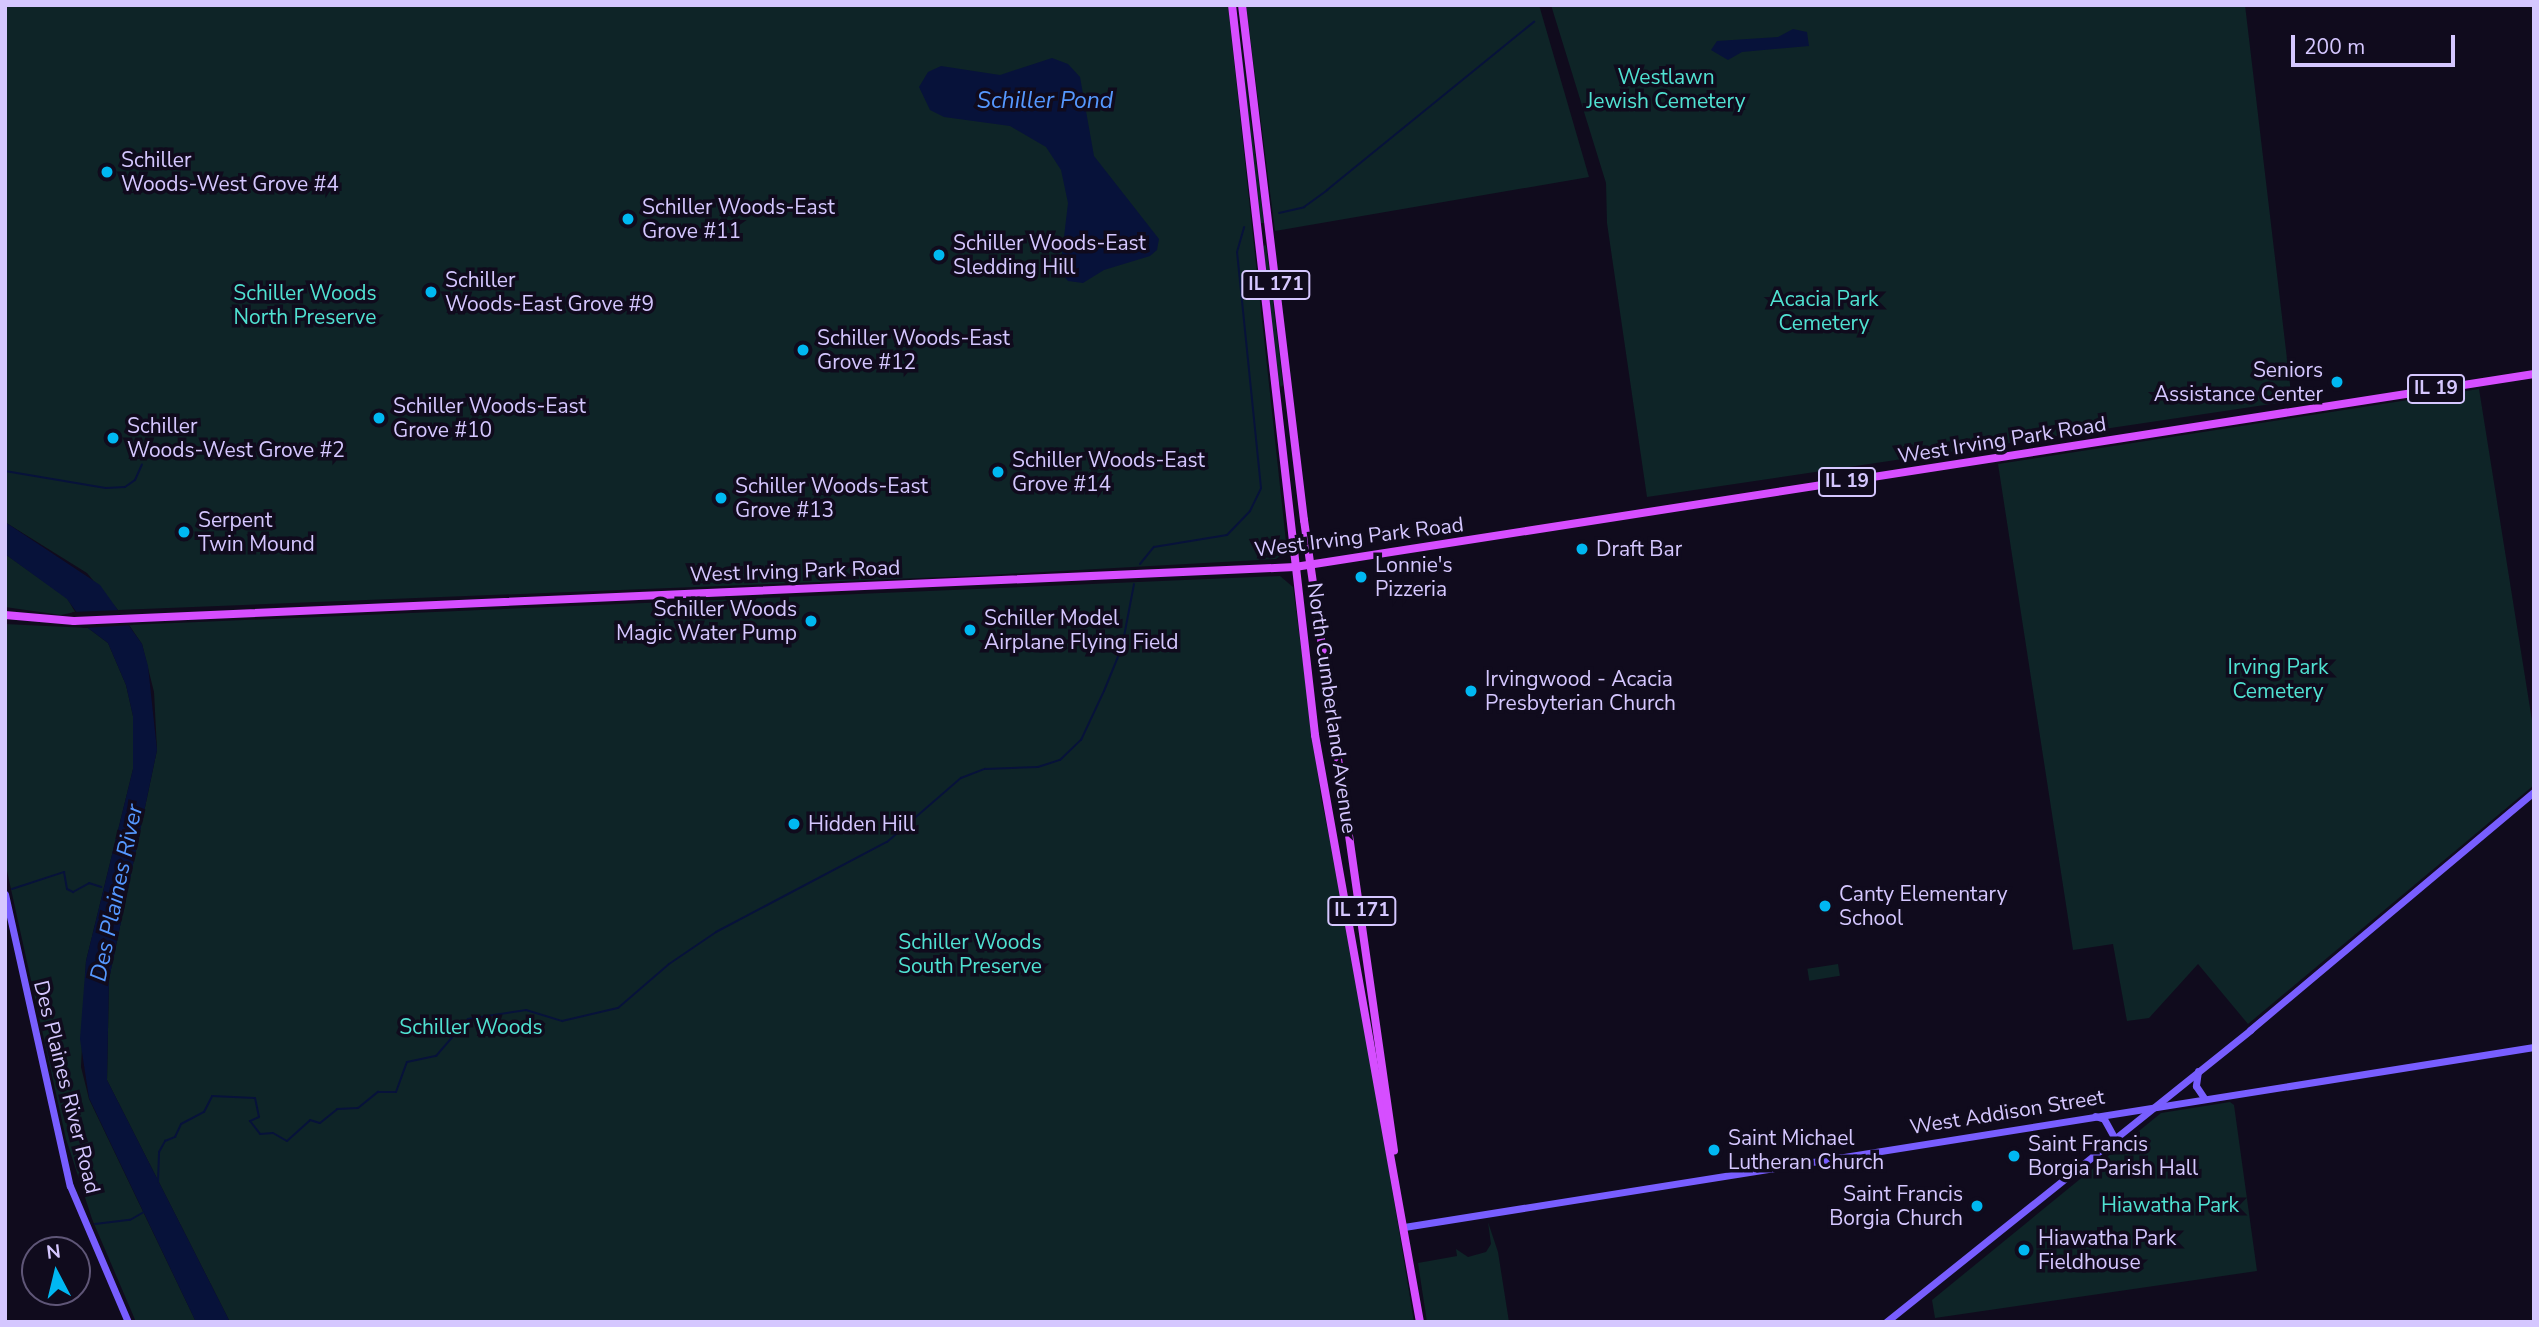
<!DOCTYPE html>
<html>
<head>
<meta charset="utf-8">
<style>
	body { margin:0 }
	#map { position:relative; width:2539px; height:1327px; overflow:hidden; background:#100b1d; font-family:"Nunito Sans",sans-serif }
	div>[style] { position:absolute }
	.green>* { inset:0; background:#0e2427; transform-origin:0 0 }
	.water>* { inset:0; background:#07123a }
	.pier>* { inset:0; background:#100b1d }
	.stream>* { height:2px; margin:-1px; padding:0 1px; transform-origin:1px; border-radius:1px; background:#07123a }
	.secondary>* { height:7px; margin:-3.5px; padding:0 3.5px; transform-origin:3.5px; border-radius:3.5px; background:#785eff }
	.primary>* { height:8px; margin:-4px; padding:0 4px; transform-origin:4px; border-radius:4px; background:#d64eff }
	.dots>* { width:19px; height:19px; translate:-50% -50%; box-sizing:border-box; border:4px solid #100b1d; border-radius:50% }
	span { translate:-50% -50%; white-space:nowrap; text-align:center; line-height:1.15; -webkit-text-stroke:7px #100b1d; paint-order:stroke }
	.shield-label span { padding:2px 5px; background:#100b1d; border:2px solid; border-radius:5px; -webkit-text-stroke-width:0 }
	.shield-label { font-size:19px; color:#d5c7ff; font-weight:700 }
	.park-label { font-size:21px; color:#50e2d2 }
	.poi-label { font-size:21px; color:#d5c7ff }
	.left { translate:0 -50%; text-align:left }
	.right { translate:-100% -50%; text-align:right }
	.street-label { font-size:21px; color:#d5c7ff }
	.water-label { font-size:23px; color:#5598ff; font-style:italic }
	.frame { position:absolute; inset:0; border:7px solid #d5c7ff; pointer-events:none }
	.north { position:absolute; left:21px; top:1236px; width:70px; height:70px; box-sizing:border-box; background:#100b1d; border:2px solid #5f5677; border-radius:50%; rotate:353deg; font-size:19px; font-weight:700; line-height:28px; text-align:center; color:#d5c7ff }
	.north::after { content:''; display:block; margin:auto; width:24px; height:32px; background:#00b8f2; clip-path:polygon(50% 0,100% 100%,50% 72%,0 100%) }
	.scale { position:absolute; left:2291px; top:35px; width:164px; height:32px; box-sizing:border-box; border:4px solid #d5c7ff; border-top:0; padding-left:9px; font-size:21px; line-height:24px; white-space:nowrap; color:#d5c7ff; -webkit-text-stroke:5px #100b1d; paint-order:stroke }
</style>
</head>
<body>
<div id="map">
	<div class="green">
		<i style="clip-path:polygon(5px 5px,1228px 5px,1287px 551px,1276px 559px,970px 576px,118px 610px,87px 573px,5px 522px)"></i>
		<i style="clip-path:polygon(1246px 5px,1539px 5px,1589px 177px,1275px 231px)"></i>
		<i style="clip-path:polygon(1551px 5px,2245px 5px,2292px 401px,1647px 497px,1607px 223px,1606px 183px)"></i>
		<i style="clip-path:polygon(1236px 8px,1264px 223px,1261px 223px,1258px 215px)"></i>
		<i style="clip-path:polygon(1266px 245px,1283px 385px,1281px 387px,1275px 374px,1263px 246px)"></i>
		<i style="clip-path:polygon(2479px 389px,2534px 733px,2534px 785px,2248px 1024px,2198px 964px,2149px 1018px,2127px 1021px,2113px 944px,2073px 950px,1998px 464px)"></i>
		<i style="clip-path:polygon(5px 554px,67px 598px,75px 612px,61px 615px,5px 607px)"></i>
		<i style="clip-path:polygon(1280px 576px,1293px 587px,1321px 798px,1352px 945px,1414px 1322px,230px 1322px,107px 1080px,109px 979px,157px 750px,154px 692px,142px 644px,129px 625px)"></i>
		<i style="clip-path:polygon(5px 624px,88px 628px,108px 643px,126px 685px,133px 716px,133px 769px,86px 961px,81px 1067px,89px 1099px,196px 1322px,136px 1322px,92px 1219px,66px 1139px,5px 862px)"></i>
		<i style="left:1838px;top:964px;width:12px;height:31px;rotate:81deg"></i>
		<i style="clip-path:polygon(2230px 1102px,2234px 1105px,2257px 1271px,1935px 1318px,1932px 1300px,2161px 1113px)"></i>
		<i style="clip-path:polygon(1488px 1222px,1498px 1252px,1509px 1322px,1427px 1322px,1418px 1263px,1457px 1256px,1456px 1249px,1468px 1257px,1486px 1252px,1491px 1244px)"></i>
	</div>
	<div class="water">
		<i style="clip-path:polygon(1793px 29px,1807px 32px,1809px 46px,1742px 52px,1728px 60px,1711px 50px,1717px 41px,1778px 37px)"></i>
		<i style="clip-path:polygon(1052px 58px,1068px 64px,1080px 77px,1094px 156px,1159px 239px,1157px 250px,1150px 256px,1104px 270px,1083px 283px,1068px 281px,1060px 271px,1068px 203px,1061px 170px,1046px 147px,1010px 126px,944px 117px,930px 110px,919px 87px,928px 72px,941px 66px,1000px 75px)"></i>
		<i style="clip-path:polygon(5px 522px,100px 585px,142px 644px,148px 666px,157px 750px,109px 979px,107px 1080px,230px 1322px,196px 1322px,89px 1098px,80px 1039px,86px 961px,133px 769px,133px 716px,126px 685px,108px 643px,88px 628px,67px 599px,5px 554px)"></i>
	</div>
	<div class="pier">
		<i style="clip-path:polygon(123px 610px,133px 625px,83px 628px,72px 612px)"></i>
	</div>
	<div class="stream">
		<i style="left:1279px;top:213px;width:26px;rotate:-13deg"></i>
		<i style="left:1304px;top:207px;width:29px;rotate:-36deg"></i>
		<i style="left:1327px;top:190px;width:267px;rotate:-39.1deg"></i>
		<i style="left:5px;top:471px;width:102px;rotate:9.6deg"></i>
		<i style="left:106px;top:488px;width:19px;rotate:-3deg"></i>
		<i style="left:125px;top:487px;width:12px;rotate:-35deg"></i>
		<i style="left:135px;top:480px;width:17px;rotate:-66deg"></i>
		<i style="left:1140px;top:564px;width:22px;rotate:-51deg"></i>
		<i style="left:1154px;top:547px;width:74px;rotate:-9.3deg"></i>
		<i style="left:1227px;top:535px;width:33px;rotate:-46deg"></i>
		<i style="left:1250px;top:511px;width:25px;rotate:-64deg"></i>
		<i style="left:1261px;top:488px;width:237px;rotate:-95.8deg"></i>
		<i style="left:1237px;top:252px;width:26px;rotate:-74deg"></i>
		<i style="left:12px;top:889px;width:55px;rotate:-18.1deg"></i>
		<i style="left:64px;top:872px;width:17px;rotate:80deg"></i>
		<i style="left:67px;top:889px;width:7px;rotate:27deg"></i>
		<i style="left:73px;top:892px;width:18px;rotate:-29deg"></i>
		<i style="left:89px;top:883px;width:13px;rotate:18deg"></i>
		<i style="left:158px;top:1182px;width:30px;rotate:-88deg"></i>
		<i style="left:159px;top:1152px;width:13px;rotate:-61deg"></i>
		<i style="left:165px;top:1141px;width:11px;rotate:-22deg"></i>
		<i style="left:175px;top:1137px;width:14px;rotate:-65deg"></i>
		<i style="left:181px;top:1124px;width:26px;rotate:-28deg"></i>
		<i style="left:204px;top:1112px;width:18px;rotate:-63deg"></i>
		<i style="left:212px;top:1096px;width:43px;rotate:2.7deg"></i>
		<i style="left:255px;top:1098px;width:19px;rotate:78deg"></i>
		<i style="left:259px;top:1117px;width:10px;rotate:156deg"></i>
		<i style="left:250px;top:1121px;width:16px;rotate:52deg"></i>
		<i style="left:260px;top:1134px;width:13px;rotate:-4deg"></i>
		<i style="left:273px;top:1133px;width:16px;rotate:30deg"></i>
		<i style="left:287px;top:1141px;width:31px;rotate:-42deg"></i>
		<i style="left:310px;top:1120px;width:10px;rotate:17deg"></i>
		<i style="left:320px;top:1123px;width:22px;rotate:-39deg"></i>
		<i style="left:337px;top:1109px;width:21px;rotate:-3deg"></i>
		<i style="left:358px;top:1108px;width:26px;rotate:-39deg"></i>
		<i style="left:378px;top:1092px;width:18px"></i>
		<i style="left:396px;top:1092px;width:32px;rotate:-70deg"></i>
		<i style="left:407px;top:1062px;width:30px;rotate:-12deg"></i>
		<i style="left:436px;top:1056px;width:49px;rotate:-49.1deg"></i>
		<i style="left:468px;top:1019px;width:59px;rotate:-8.8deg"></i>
		<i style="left:526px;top:1010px;width:38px;rotate:17deg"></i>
		<i style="left:562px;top:1021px;width:57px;rotate:-13.1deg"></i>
		<i style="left:618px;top:1008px;width:67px;rotate:-40.8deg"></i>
		<i style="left:669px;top:964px;width:57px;rotate:-34.2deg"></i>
		<i style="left:716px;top:932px;width:193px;rotate:-27.8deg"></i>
		<i style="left:887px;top:842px;width:98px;rotate:-40.9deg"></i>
		<i style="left:961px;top:778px;width:26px;rotate:-21deg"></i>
		<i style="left:985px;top:769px;width:53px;rotate:-2.2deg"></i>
		<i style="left:1038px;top:767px;width:23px;rotate:-18deg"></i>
		<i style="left:1060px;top:760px;width:29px;rotate:-44deg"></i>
		<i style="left:1081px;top:740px;width:54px;rotate:-64.9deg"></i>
		<i style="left:1104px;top:691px;width:48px;rotate:-67.8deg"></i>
		<i style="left:1122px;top:647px;width:64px;rotate:-79.2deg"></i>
		<i style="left:95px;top:1224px;width:35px;rotate:-7deg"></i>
		<i style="left:130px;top:1220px;width:16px;rotate:-30deg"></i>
	</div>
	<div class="secondary">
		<i style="left:5px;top:894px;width:299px;rotate:77.5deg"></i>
		<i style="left:70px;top:1186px;width:148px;rotate:66.9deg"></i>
		<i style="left:2198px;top:1071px;width:15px;rotate:98deg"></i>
		<i style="left:2196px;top:1086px;width:14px;rotate:56deg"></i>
		<i style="left:2095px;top:1116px;width:9px;rotate:18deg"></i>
		<i style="left:2104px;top:1119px;width:21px;rotate:61deg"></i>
		<i style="left:1404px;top:1227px;width:1144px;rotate:-9.05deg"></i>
		<i style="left:1886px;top:1322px;width:467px;rotate:-38.7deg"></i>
		<i style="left:2250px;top:1030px;width:371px;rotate:-40deg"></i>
	</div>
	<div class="primary">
		<i style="left:1232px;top:5px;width:735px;rotate:83.51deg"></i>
		<i style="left:1315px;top:735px;width:596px;rotate:79.86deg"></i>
		<i style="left:1242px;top:5px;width:519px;rotate:83.14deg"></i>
		<i style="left:1304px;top:520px;width:637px;rotate:81.88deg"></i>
		<i style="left:5px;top:615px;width:69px;rotate:5deg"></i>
		<i style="left:74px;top:621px;width:1222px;rotate:-2.53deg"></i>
		<i style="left:1295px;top:567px;width:1254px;rotate:-8.85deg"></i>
	</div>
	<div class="dots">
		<i style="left:107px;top:172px;background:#00b8f2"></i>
		<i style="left:628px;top:219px;background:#00b8f2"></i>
		<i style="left:939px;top:255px;background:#00b8f2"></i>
		<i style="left:431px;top:292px;background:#00b8f2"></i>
		<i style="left:803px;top:350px;background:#00b8f2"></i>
		<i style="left:2337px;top:382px;background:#00b8f2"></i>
		<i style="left:379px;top:418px;background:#00b8f2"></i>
		<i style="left:113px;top:438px;background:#00b8f2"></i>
		<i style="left:998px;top:472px;background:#00b8f2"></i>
		<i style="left:721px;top:498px;background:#00b8f2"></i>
		<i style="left:184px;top:532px;background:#00b8f2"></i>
		<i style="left:1582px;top:549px;background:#00b8f2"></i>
		<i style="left:1361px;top:577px;background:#00b8f2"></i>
		<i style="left:811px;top:621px;background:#00b8f2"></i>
		<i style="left:970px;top:630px;background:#00b8f2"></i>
		<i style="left:1471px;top:691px;background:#00b8f2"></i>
		<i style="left:794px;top:824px;background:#00b8f2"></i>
		<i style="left:1825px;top:906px;background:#00b8f2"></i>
		<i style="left:1714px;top:1150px;background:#00b8f2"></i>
		<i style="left:2014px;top:1156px;background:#00b8f2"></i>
		<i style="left:1977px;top:1206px;background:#00b8f2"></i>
		<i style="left:2024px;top:1250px;background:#00b8f2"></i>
	</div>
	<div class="shield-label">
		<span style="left:1276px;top:285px">IL 171</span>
		<span style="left:2436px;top:389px">IL 19</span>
		<span style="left:1847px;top:482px">IL 19</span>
		<span style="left:1362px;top:911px">IL 171</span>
	</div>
	<div class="park-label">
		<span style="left:1666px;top:89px">Westlawn<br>Jewish Cemetery</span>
		<span style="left:305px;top:305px">Schiller Woods<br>North Preserve</span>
		<span style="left:1824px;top:311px">Acacia Park<br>Cemetery</span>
		<span style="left:2278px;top:679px">Irving Park<br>Cemetery</span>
		<span style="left:970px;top:954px">Schiller Woods<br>South Preserve</span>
		<span style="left:471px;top:1027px">Schiller Woods</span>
		<span style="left:2170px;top:1205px">Hiawatha Park</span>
	</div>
	<div class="poi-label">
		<span class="left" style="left:121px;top:172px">Schiller<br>Woods-West Grove #4</span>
		<span class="left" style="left:642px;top:219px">Schiller Woods-East<br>Grove #11</span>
		<span class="left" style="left:953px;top:255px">Schiller Woods-East<br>Sledding Hill</span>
		<span class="left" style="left:445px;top:292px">Schiller<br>Woods-East Grove #9</span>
		<span class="left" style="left:817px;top:350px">Schiller Woods-East<br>Grove #12</span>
		<span class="right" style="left:2323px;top:382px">Seniors<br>Assistance Center</span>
		<span class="left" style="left:393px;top:418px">Schiller Woods-East<br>Grove #10</span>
		<span class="left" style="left:127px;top:438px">Schiller<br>Woods-West Grove #2</span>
		<span class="left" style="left:1012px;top:472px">Schiller Woods-East<br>Grove #14</span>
		<span class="left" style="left:735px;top:498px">Schiller Woods-East<br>Grove #13</span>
		<span class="left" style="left:198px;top:532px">Serpent<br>Twin Mound</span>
		<span class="left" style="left:1596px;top:549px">Draft Bar</span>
		<span class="left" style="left:1375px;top:577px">Lonnie's<br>Pizzeria</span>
		<span class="right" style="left:797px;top:621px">Schiller Woods<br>Magic Water Pump</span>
		<span class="left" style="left:984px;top:630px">Schiller Model<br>Airplane Flying Field</span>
		<span class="left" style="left:1485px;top:691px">Irvingwood - Acacia<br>Presbyterian Church</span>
		<span class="left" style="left:808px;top:824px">Hidden Hill</span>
		<span class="left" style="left:1839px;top:906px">Canty Elementary<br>School</span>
		<span class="left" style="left:1728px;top:1150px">Saint Michael<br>Lutheran Church</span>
		<span class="left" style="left:2028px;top:1156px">Saint Francis<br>Borgia Parish Hall</span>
		<span class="right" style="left:1963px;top:1206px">Saint Francis<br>Borgia Church</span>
		<span class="left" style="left:2038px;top:1250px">Hiawatha Park<br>Fieldhouse</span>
	</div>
	<div class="street-label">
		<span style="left:2002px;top:440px;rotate:-9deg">West Irving Park Road</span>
		<span style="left:1359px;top:537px;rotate:-7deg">West Irving Park Road</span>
		<span style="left:795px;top:571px;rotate:-2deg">West Irving Park Road</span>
		<span style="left:1332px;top:708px;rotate:82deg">North Cumberland Avenue</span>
		<span style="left:67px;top:1087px;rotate:76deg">Des Plaines River Road</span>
		<span style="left:2007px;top:1112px;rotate:-9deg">West Addison Street</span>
	</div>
	<div class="water-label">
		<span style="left:1045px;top:101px">Schiller Pond</span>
		<span style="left:117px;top:893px;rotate:-78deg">Des Plaines River</span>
	</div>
	<div class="frame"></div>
	<div class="north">N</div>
	<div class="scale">200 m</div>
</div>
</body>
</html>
